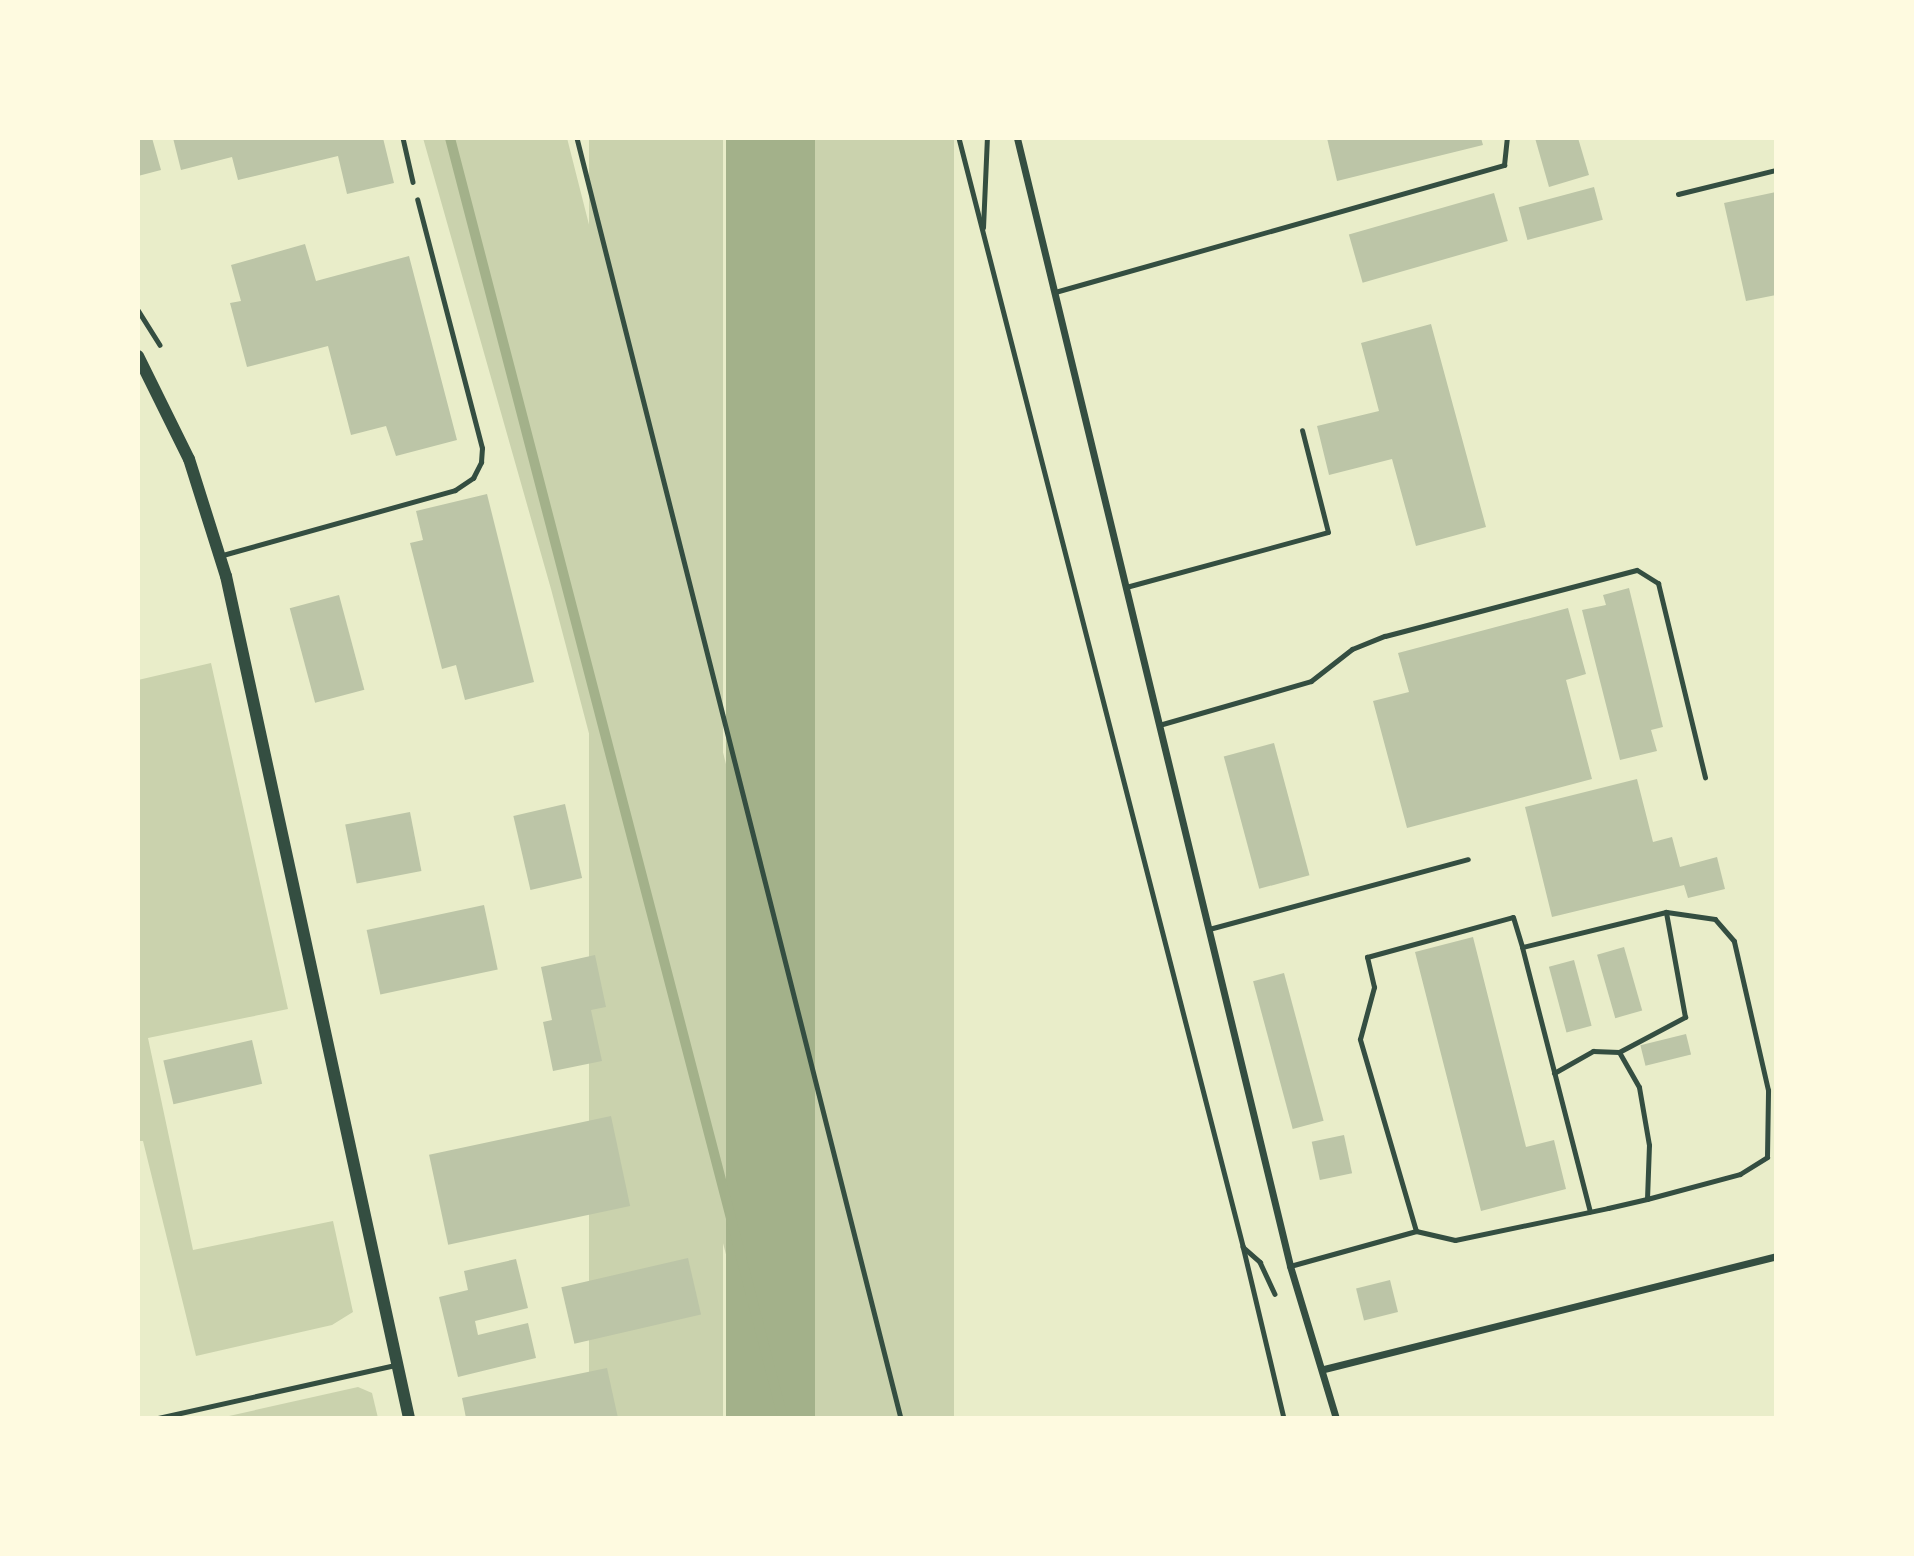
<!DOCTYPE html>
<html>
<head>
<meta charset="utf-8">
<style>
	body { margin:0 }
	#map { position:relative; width:1914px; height:1556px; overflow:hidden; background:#e9edc9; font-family:Merriweather,serif }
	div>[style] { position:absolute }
	.green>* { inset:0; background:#cad2ad; transform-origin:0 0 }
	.water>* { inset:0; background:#a3b18a; transform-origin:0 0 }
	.stream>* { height:10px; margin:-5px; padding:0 5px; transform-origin:5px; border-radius:5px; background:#a3b18a }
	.building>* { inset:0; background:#bcc5a7; transform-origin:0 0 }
	.path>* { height:4.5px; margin:-2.25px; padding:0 2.25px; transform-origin:2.25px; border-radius:2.25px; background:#344e41 }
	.service>* { height:5px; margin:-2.5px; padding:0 2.5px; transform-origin:2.5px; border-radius:2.5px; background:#344e41 }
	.minor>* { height:7px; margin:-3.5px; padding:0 3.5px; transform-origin:3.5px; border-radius:3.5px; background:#344e41 }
	.tertiary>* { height:12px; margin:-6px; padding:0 6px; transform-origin:6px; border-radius:6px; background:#344e41 }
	span { translate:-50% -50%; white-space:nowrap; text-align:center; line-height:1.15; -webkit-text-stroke:7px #fefae0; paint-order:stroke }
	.frame { position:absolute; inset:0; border:140px solid #fefae0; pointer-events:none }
</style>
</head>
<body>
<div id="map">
	<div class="green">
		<i style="clip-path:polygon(423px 138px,567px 138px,892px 1418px,769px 1418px,551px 589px)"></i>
		<i style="left:589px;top:138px;width:134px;height:1320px"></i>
		<i style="left:815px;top:138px;width:139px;height:1321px"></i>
		<i style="clip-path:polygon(211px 663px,288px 1009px,148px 1038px,193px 1250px,333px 1221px,353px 1312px,332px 1325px,196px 1356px,143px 1141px,138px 1141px,138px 680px)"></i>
		<i style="clip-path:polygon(358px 1387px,372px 1393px,378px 1418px,220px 1418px)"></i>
	</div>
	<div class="water">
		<i style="left:726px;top:138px;width:89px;height:1321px"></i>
	</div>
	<div class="stream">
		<i style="left:450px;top:138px;width:1323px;rotate:75.42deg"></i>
	</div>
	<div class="building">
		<i style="clip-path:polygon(138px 138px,152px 138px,161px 170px,138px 176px)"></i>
		<i style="clip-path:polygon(173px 138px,383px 138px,394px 183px,347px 194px,338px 156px,238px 180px,232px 157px,181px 170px)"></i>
		<i style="clip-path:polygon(1327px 138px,1481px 138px,1483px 145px,1337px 181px)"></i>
		<i style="clip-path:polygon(1535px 138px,1578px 138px,1589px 175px,1549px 187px)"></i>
		<i style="left:1594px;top:187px;width:34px;height:78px;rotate:75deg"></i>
		<i style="clip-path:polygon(1776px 192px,1776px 295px,1746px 301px,1724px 203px)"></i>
		<i style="left:1494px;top:193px;width:50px;height:151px;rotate:74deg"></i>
		<i style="clip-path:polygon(305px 244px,316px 281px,409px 256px,457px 440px,396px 456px,386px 426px,351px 435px,328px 346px,247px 367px,230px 303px,241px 301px,231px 265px)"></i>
		<i style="clip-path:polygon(1431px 324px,1486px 527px,1416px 546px,1392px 459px,1329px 475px,1317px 426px,1379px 411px,1361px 343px)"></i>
		<i style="clip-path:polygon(487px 494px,534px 682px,465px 700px,456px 665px,442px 669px,410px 543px,423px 540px,416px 511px)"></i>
		<i style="clip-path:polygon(1629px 588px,1663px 727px,1651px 730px,1657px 751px,1620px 760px,1582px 610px,1606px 605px,1603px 595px)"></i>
		<i style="left:339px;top:595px;width:98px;height:51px;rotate:75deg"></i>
		<i style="clip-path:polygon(1568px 608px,1586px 674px,1566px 680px,1592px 779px,1407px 828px,1373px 701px,1409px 692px,1398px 653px)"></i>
		<i style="left:1274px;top:743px;width:137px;height:52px;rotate:75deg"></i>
		<i style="clip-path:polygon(1637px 779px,1653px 842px,1672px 837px,1680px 867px,1717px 857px,1725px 889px,1688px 898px,1684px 885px,1552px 917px,1525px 807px)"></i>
		<i style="left:565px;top:804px;width:76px;height:53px;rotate:77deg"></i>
		<i style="left:410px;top:812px;width:60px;height:66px;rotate:79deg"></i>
		<i style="left:484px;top:905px;width:66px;height:120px;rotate:78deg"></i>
		<i style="clip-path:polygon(1473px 937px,1526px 1147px,1554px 1140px,1566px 1189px,1481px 1211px,1415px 952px)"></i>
		<i style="left:1624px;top:947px;width:66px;height:28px;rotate:74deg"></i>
		<i style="clip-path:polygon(595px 955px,606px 1007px,591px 1010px,602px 1061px,553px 1071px,543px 1022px,552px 1020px,541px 967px)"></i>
		<i style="left:1574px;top:960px;width:68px;height:26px;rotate:75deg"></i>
		<i style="left:1284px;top:973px;width:153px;height:32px;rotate:75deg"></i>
		<i style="left:1686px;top:1034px;width:21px;height:47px;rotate:76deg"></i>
		<i style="left:252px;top:1040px;width:45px;height:91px;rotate:77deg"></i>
		<i style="left:611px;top:1116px;width:92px;height:186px;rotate:78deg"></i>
		<i style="left:1344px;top:1135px;width:39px;height:33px;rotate:78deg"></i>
		<i style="left:688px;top:1258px;width:58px;height:130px;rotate:77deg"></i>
		<i style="clip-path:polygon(516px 1259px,528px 1308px,475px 1321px,478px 1335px,528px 1323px,536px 1358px,458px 1377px,439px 1297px,468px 1290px,464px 1271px)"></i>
		<i style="left:1390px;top:1280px;width:33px;height:35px;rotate:76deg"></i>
		<i style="clip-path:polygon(607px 1368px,618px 1418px,466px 1418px,462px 1398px)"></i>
	</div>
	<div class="path">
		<i style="left:403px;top:138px;width:45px;rotate:77.2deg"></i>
		<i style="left:577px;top:138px;width:1320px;rotate:75.8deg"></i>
		<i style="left:959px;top:138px;width:1144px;rotate:75.62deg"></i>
		<i style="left:1243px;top:1246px;width:177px;rotate:76.6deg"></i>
		<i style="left:983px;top:228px;width:90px;rotate:-87.5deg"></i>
		<i style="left:138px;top:310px;width:41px;rotate:57.8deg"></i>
		<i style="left:1243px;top:1247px;width:23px;rotate:41deg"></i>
		<i style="left:1260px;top:1262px;width:35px;rotate:65deg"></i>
	</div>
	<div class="service">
		<i style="left:1678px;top:194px;width:101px;rotate:-13.8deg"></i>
		<i style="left:1055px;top:292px;width:467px;rotate:-15.8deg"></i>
		<i style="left:1504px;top:165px;width:27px;rotate:-84deg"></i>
		<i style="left:219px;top:556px;width:245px;rotate:-15.6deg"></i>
		<i style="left:455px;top:490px;width:22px;rotate:-34deg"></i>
		<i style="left:473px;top:478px;width:18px;rotate:-63deg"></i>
		<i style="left:481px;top:462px;width:14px;rotate:-86deg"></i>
		<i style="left:482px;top:448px;width:257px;rotate:-104.6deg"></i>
		<i style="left:1126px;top:587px;width:209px;rotate:-15.2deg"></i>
		<i style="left:1328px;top:532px;width:105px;rotate:-104.3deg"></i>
		<i style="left:1159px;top:725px;width:158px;rotate:-16.1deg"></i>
		<i style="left:1311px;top:681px;width:52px;rotate:-38deg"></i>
		<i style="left:1352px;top:649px;width:35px;rotate:-22deg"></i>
		<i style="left:1385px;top:636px;width:260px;rotate:-14.7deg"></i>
		<i style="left:1637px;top:570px;width:25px;rotate:32deg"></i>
		<i style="left:1658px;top:583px;width:200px;rotate:76.4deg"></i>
		<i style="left:1209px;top:929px;width:268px;rotate:-15.1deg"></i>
		<i style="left:1554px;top:1073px;width:45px;rotate:-29.4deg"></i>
		<i style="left:1593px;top:1051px;width:26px;rotate:2deg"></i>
		<i style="left:1647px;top:1199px;width:96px;rotate:-15deg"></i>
		<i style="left:1740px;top:1174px;width:32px;rotate:-32deg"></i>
		<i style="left:1767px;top:1157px;width:67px;rotate:-89.1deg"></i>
		<i style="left:1768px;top:1090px;width:153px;rotate:-102.9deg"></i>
		<i style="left:1734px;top:941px;width:29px;rotate:-131deg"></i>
		<i style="left:1715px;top:919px;width:49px;rotate:-171.9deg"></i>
		<i style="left:1416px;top:1231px;width:200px;rotate:-106.3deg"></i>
		<i style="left:1360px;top:1039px;width:54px;rotate:-74.9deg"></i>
		<i style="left:1374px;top:987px;width:31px;rotate:-103deg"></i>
		<i style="left:1367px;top:957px;width:151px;rotate:-15.3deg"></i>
		<i style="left:1513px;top:917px;width:31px;rotate:73deg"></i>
		<i style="left:1290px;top:1266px;width:131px;rotate:-15.5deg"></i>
		<i style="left:1416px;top:1231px;width:40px;rotate:13deg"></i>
		<i style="left:1455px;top:1240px;width:156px;rotate:-11.8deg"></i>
		<i style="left:1608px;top:1208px;width:40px;rotate:-13deg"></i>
		<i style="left:1647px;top:1199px;width:54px;rotate:-87.9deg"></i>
		<i style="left:1649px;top:1145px;width:59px;rotate:-99.8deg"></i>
		<i style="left:1639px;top:1087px;width:40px;rotate:-119.7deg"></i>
		<i style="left:1619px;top:1052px;width:75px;rotate:-27.9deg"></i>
		<i style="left:1685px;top:1017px;width:107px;rotate:-100.3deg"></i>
		<i style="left:1666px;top:912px;width:148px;rotate:166.3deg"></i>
		<i style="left:1522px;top:947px;width:273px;rotate:75.6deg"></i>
		<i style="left:158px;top:1418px;width:244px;rotate:-12.6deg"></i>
	</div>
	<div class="minor">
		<i style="left:1017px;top:138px;width:1161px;rotate:76.39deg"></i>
		<i style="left:1290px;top:1266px;width:159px;rotate:73.2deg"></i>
		<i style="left:1324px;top:1369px;width:466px;rotate:-14deg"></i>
	</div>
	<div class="tertiary">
		<i style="left:138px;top:356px;width:115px;rotate:63.7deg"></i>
		<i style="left:189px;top:459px;width:123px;rotate:72.5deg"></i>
		<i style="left:226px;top:576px;width:862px;rotate:77.74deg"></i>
	</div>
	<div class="frame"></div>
</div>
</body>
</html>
